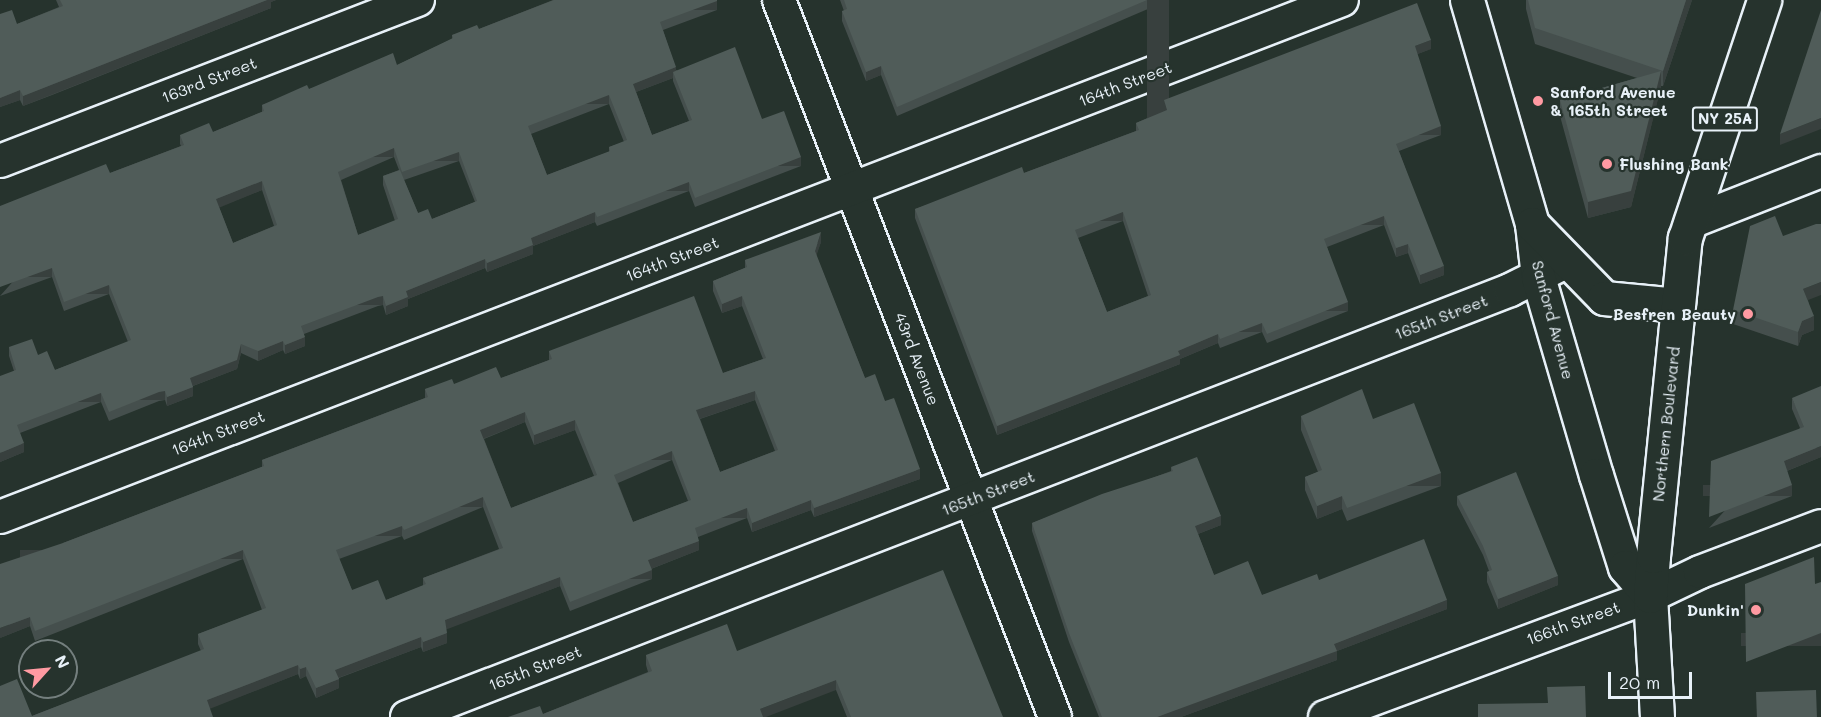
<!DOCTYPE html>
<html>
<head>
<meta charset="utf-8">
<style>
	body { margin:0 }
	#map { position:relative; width:1821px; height:717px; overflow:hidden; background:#26332d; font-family:Mali,sans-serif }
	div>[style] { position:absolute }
	.roads { filter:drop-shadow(2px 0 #e8f1f8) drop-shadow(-2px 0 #e8f1f8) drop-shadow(0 2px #e8f1f8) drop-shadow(0 -2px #e8f1f8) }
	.street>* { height:32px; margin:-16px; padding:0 16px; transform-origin:16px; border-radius:16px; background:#26332d }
	.secondary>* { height:33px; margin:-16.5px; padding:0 16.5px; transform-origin:16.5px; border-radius:16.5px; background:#26332d }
	.primary>* { height:33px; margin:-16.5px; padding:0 16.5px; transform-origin:16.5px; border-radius:16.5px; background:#26332d }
	.wall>* { inset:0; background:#454f4d }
	.shaded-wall>* { inset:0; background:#38403e; transform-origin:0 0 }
	.building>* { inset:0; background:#505c59; transform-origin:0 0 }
	.dots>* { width:16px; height:16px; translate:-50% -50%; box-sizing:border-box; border:3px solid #26332d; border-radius:50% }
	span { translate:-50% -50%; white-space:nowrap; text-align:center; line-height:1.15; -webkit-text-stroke:4.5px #26332d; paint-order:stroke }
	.shield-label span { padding:2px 4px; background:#26332d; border:2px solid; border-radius:4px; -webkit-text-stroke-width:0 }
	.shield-label { font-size:15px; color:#e8f1f8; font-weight:700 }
	.street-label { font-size:16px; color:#e8f1f8 }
	.poi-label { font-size:16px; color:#e8f1f8; font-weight:700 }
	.left { translate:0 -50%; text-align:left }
	.right { translate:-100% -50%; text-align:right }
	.north { position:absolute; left:18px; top:639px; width:60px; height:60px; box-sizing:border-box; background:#26332d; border:2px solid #747f7e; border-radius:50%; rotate:63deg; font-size:16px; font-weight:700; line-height:24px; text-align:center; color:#e8f1f8 }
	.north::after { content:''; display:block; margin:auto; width:21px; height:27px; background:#ff9aa2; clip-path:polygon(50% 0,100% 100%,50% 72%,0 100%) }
	.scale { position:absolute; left:1608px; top:672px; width:84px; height:27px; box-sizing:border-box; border:3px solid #e8f1f8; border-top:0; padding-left:8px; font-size:18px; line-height:21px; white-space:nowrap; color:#e8f1f8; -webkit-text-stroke:4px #26332d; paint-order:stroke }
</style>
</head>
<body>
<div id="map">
	<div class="roads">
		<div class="street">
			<i style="left:779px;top:0;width:768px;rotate:68.95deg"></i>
			<i style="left:0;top:161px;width:448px;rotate:-21.1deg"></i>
			<i style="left:1691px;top:222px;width:140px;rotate:-21.4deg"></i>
			<i style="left:0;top:517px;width:1438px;rotate:-21.07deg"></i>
			<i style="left:407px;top:717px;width:1183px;rotate:-21.16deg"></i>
			<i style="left:1510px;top:290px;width:56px;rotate:-26.6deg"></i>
			<i style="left:1325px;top:717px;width:347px;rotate:-20.4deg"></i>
			<i style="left:1650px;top:596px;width:55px;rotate:-25.6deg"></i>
			<i style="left:1700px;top:572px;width:129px;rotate:-20.8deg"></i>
		</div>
		<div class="secondary">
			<i style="left:1467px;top:0;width:233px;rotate:73.8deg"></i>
			<i style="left:1532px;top:224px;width:53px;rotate:83.5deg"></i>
			<i style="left:1538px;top:277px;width:206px;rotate:73.7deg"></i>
			<i style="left:1596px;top:475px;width:96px;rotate:72.5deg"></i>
			<i style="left:1625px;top:567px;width:38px;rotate:49deg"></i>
			<i style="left:1532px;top:224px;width:103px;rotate:45.8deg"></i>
			<i style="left:1604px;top:298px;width:74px;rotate:5.4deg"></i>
		</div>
		<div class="primary">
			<i style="left:1657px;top:717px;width:121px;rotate:-93.3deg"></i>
			<i style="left:1650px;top:596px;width:40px;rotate:-85.7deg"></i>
			<i style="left:1653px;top:556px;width:320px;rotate:-84.3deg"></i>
			<i style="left:1685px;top:238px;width:251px;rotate:-71.6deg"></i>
		</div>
	</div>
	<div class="wall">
		<i style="clip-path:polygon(56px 0,276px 0,271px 2px,271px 8px,52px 95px,23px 106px,20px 100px,0 107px,0 14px,17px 24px,59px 7px)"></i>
		<i style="clip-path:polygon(evenodd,553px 0,717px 0,717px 10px,663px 30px,676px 70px,762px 119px,801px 166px,695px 207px,689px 191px,597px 226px,595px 222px,533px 246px,533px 254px,487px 272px,485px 268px,408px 299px,408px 306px,386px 315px,383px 305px,378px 306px,304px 334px,305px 346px,285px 354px,283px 350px,258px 361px,241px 353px,237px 369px,193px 386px,193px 396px,167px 406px,165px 400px,159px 401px,109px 421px,101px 402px,20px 433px,24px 452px,0 462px,14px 371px,9px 356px,9px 347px,38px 355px,55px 370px,128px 342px,109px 294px,64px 311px,52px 277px,0 296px,110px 173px,181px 146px,180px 144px,180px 135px,213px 132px,262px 112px,262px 105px,309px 89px,397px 65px,452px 39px,452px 35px,479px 29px,553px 0,673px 78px,673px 81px,689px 121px,652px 135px,636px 92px,673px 78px,553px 0,609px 104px,624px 142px,609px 147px,609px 152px,547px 175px,531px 134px,609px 104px,553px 0,394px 157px,399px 170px,383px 176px,383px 185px,395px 221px,358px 235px,341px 180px,394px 157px,553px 0,459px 161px,475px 202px,432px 219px,418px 213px,404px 180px,459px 161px,553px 0,262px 190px,274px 226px,233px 243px,219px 207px,262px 190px)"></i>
		<i style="clip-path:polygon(840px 0,1169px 0,897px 116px,881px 75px,866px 81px,842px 21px,842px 11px,844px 11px)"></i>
		<i style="clip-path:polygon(1526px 0,1692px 0,1663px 86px,1661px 86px,1631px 207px,1588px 218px,1560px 116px,1560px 100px,1637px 78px,1535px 44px,1526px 9px)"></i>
		<i style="clip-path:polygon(evenodd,1431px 49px,1417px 54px,1441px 135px,1399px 151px,1444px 275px,1420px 284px,1408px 253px,1396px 257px,1384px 225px,1327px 247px,1348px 311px,1267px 343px,1262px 332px,1220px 348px,1218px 343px,1180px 359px,1180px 364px,997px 435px,915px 218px,915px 209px,1024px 173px,1136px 131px,1136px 123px,1164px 111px,1164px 100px,1431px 49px,1123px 221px,1148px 296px,1107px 312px,1078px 238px,1123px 221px)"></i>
		<i style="clip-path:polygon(evenodd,821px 242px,816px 255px,865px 378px,885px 401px,920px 479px,814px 517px,811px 510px,752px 532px,747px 518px,698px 537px,699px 550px,651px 569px,652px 579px,570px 611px,560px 586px,446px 629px,447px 643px,423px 652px,421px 647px,339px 678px,339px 688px,316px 698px,306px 676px,300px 679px,298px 674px,210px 708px,32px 716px,201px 651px,198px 644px,198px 634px,262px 610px,243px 559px,35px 641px,30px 626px,0 638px,63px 543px,262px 467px,262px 460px,425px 398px,425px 389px,454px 384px,501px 378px,549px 360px,549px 351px,723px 373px,763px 359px,742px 306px,722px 313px,713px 291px,713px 281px,745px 268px,745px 260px,821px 242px,755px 400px,775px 451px,720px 472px,700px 419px,755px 400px,821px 242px,525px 422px,534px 445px,575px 430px,594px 476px,511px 508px,484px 439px,525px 422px,821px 242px,672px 460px,688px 501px,633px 522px,618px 483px,672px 460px,821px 242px,483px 507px,499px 549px,423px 578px,423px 586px,386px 600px,352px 590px,339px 559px,402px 536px,404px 540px,483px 507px)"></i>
		<i style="clip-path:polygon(1808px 300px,1814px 330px,1802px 335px,1798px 346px,1733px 324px,1733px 310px)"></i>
		<i style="clip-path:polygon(1792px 398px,1821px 457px,1787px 471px,1792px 496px,1709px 528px,1800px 428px,1792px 409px)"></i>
		<i style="clip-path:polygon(1301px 416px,1373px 419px,1441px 486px,1347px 521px,1342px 509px,1317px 519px,1305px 490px,1305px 477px,1318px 472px,1301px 430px)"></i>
		<i style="clip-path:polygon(1171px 467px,1221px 525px,1198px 534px,1214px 575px,1262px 595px,1319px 580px,1447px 609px,1337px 651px,1337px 660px,1181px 717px,1099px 717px,1069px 642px,1032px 531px,1032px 523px,1171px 471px)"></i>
		<i style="clip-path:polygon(1457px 496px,1558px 585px,1498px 609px,1487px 582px,1487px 572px,1489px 571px,1483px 555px,1457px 505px)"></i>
		<i style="clip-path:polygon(737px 651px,1003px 717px,847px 717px,836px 690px,543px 714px,648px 672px,646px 665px,646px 655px)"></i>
	</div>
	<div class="shaded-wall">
		<i style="clip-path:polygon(267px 0,276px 0,271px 2px,271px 8px,23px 106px,23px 96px)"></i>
		<i style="left:1147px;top:0;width:22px;height:272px"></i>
		<i style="clip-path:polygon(1686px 0,1692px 0,1663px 86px,1663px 71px)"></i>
		<i style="left:717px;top:1px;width:9px;height:61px;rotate:90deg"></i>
		<i style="clip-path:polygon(1431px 40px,1431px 49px,1415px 55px,1415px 46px)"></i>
		<i style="clip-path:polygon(881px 66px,881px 75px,866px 81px,866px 72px)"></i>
		<i style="clip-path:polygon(676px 67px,676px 76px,673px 72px,673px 78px,633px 93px,633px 84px)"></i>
		<i style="clip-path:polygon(1661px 71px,1661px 87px,1631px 207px,1588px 218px,1588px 202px)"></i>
		<i style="clip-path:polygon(20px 90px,20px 100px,0 107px,0 98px)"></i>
		<i style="left:609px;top:95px;width:9px;height:87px;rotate:90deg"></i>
		<i style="clip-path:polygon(1821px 118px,1821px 129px,1780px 145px,1780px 134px)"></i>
		<i style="left:1441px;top:126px;width:9px;height:48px;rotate:90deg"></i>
		<i style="left:394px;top:148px;width:9px;height:61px;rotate:90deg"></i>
		<i style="left:459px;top:152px;width:9px;height:60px;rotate:90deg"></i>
		<i style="left:801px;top:157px;width:9px;height:114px;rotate:90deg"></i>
		<i style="clip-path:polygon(262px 181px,262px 190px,216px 209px,216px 199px)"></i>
		<i style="left:689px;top:182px;width:9px;height:98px;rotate:90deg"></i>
		<i style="clip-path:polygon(595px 212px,595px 222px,533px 246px,533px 254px,487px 272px,487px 263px,531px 238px)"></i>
		<i style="left:1123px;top:212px;width:9px;height:51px;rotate:90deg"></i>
		<i style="left:1384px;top:216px;width:9px;height:64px;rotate:90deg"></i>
		<i style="clip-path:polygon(821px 232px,821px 242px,815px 260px,815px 251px)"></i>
		<i style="clip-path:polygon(1408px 244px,1408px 253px,1396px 257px,1396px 248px)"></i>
		<i style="clip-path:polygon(485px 259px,485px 268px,408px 299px,408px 306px,386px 315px,386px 306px,406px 291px)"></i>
		<i style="clip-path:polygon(1444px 266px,1444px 275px,1420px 284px,1420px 275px)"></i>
		<i style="left:52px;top:268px;width:9px;height:55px;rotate:90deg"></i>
		<i style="clip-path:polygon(1821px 282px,1821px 295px,1803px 302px,1803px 289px)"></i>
		<i style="left:109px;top:285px;width:9px;height:48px;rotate:90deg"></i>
		<i style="left:383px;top:296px;width:9px;height:87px;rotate:90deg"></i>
		<i style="clip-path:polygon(742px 296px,742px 306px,722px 313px,722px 304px)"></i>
		<i style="left:1348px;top:302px;width:9px;height:87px;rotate:90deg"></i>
		<i style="clip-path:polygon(1814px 316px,1814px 330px,1802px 335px,1798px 346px,1798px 332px,1802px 321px)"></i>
		<i style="left:1262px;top:323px;width:9px;height:45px;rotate:90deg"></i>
		<i style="clip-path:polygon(1218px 334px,1218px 343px,1180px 359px,1180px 364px,997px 435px,997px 426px)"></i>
		<i style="clip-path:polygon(305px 337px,305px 346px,285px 354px,285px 345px)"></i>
		<i style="clip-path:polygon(283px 341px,283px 350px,258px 361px,258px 351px)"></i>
		<i style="clip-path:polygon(241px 344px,241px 353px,237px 369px,190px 387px,190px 378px)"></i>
		<i style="clip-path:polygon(193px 387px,193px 396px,167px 406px,167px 397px)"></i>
		<i style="left:165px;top:391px;width:9px;height:60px;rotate:90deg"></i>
		<i style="clip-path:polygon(755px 391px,755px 400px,696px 420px,696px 410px)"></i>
		<i style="left:101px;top:393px;width:9px;height:90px;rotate:90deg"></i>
		<i style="clip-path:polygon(525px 412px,525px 422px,480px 440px,480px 430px)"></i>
		<i style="clip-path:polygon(575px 420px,575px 430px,534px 445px,534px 435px)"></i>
		<i style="clip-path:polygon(24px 443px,24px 452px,0 462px,0 453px)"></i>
		<i style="clip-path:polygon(1821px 446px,1821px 457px,1784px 472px,1784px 461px)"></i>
		<i style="left:672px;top:451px;width:9px;height:63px;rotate:90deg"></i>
		<i style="clip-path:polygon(920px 469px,920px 479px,814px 517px,814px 508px)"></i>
		<i style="left:1441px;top:473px;width:13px;height:100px;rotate:90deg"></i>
		<i style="left:1792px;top:485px;width:11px;height:89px;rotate:90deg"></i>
		<i style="clip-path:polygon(1342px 496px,1342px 509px,1317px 519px,1317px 506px)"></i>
		<i style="left:483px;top:497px;width:10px;height:86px;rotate:90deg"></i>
		<i style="clip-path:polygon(811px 500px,811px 510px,752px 532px,752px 523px)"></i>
		<i style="left:747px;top:508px;width:10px;height:56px;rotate:90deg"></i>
		<i style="clip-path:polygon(1221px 516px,1221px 525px,1195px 535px,1195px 526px)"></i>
		<i style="left:402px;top:526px;width:10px;height:70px;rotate:90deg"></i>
		<i style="clip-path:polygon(699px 541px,699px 550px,648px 570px,648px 560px)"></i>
		<i style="left:243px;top:550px;width:9px;height:223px;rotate:90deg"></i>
		<i style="left:652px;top:570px;width:9px;height:88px;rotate:90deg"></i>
		<i style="clip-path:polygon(1558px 576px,1558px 585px,1498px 609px,1498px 599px)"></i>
		<i style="clip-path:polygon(560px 577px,560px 586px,445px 630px,445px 620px)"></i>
		<i style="clip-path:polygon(1447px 600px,1447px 609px,1337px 651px,1337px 660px,1181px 717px,1157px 717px,1334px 644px)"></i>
		<i style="clip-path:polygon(30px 617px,30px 626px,0 638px,0 628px)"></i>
		<i style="clip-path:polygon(447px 633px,447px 643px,423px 652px,423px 642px)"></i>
		<i style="left:1821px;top:633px;width:13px;height:80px;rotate:90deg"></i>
		<i style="clip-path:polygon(421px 637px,421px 647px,335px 679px,335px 670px)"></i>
		<i style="clip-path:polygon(298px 665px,298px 674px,207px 710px,207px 700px)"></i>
		<i style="clip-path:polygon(306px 667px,306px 676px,300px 679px,300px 669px)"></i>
		<i style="clip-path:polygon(339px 679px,339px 688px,316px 698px,316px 688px)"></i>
		<i style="clip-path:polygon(836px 680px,836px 690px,766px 717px,760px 717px,760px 709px)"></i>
	</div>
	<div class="building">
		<i style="clip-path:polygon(60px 0,267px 0,23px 96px,20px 90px,0 98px,0 14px,12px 10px,17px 24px,63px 6px)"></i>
		<i style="clip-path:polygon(evenodd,554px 0,717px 0,717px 1px,660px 22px,676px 67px,633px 84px,652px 135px,692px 120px,673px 72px,735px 47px,762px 119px,784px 111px,801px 157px,695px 198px,689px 182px,597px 217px,595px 212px,531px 238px,533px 245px,487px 263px,485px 259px,406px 291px,408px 297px,386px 306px,383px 296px,378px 297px,301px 326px,305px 337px,285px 345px,283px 341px,258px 351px,241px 344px,237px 360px,190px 378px,193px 387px,167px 397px,165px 391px,159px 392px,109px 412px,101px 393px,17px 425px,24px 443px,0 453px,0 376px,16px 370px,9px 347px,32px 339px,38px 355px,47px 351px,55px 370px,131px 340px,109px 285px,64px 302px,52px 268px,0 287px,0 206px,106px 164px,110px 173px,184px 145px,180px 135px,209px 123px,213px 132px,264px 111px,262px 105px,307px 85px,309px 89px,393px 53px,397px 65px,453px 38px,452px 35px,477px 25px,479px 29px,554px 0,609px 95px,627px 140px,609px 147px,610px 151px,547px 175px,528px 126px,609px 95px,554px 0,394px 148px,402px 172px,459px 152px,477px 201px,432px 219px,428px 209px,418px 213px,400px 170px,383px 176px,398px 219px,358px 235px,338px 172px,394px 148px,554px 0,262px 181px,277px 225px,233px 243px,216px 199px,262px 181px)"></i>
		<i style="clip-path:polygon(844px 0,1147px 0,897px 107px,881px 66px,866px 72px,842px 11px,847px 9px)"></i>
		<i style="clip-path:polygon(1528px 0,1686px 0,1663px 71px,1535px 28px)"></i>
		<i style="clip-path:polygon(evenodd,1417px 3px,1431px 40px,1415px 46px,1441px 126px,1396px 144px,1444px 266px,1420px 275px,1408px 244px,1396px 248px,1384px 216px,1324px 239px,1348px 302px,1267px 334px,1262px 323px,1220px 339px,1218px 334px,1178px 351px,1180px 355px,997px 426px,915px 209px,1022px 167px,1024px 173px,1139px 130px,1136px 123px,1167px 110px,1164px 100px,1417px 3px,1123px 212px,1151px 295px,1107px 312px,1075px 230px,1123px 212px)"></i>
		<i style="clip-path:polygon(1821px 10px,1821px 118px,1780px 134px)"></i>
		<i style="clip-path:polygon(1661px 71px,1631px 191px,1588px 202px,1560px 100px)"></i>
		<i style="clip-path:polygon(1775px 216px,1783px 236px,1816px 224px,1821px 224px,1821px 282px,1803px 289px,1814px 316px,1802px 321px,1798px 332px,1733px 310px,1750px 226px)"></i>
		<i style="clip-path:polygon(evenodd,821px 232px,815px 251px,865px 378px,875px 374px,885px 401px,894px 398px,920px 469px,814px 508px,811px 500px,752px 523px,747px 508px,695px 528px,699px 541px,648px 560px,652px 570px,570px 602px,560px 577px,445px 620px,447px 633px,423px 642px,421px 637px,335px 670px,339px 679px,316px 688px,306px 667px,300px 669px,298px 665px,207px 700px,213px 717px,0 717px,0 686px,17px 679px,32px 716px,204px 649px,198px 634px,266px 608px,243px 550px,35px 631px,30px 617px,0 628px,0 564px,63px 543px,264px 466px,262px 460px,428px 397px,425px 389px,452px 379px,454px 384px,496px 367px,501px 378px,552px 359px,549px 351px,694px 296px,723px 373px,766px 358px,742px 296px,722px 304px,713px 281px,747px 267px,745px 260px,821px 232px,755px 391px,778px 450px,720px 472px,696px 410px,755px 391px,821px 232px,525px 412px,534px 435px,575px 420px,597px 475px,511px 508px,480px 430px,525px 412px,821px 232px,672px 451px,691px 500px,633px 522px,614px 475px,672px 451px,821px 232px,483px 497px,503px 548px,423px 578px,426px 584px,386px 600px,378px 580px,352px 590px,336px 550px,402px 526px,404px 530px,483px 497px)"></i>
		<i style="clip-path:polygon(1821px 386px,1821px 446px,1784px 461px,1792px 485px,1709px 517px,1711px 461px,1804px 427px,1792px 398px)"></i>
		<i style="clip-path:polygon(1362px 389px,1373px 419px,1414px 403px,1441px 473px,1347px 508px,1342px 496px,1317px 506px,1305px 477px,1322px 470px,1301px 416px)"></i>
		<i style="clip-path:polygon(1197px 457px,1221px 516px,1195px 526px,1214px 575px,1248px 561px,1262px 595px,1317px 574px,1319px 580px,1424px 539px,1447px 600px,1334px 644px,1337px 651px,1157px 717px,1102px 717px,1069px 633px,1032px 523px,1102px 494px,1173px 471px,1171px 467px)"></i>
		<i style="clip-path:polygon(1516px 472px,1558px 576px,1498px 599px,1487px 572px,1492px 570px,1483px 546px,1457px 496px)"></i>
		<i style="clip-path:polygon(1814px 557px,1815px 584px,1821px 582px,1821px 633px,1746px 662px,1745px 584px)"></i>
		<i style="clip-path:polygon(943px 570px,1003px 717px,851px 717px,836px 680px,760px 709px,763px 717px,508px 717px,540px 706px,543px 714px,652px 671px,646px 655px,727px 624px,737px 651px)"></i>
		<i style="clip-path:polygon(1585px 686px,1586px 717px,1478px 717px,1478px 704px,1548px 703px,1547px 687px)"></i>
		<i style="left:1816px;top:690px;width:27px;height:60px;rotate:88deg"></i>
	</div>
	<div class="dots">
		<i style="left:1538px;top:101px;background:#ff9aa2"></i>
		<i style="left:1607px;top:164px;background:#ff9aa2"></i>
		<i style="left:1748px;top:314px;background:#ff9aa2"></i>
		<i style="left:1756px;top:610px;background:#ff9aa2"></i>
	</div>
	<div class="shield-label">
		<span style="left:1725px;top:119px">NY 25A</span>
	</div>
	<div class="street-label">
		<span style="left:209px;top:80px;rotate:-21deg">163rd Street</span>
		<span style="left:1125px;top:84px;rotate:-21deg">164th Street</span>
		<span style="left:672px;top:259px;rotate:-21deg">164th Street</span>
		<span style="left:1441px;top:317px;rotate:-21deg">165th Street</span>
		<span style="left:1553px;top:320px;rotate:75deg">Sanford Avenue</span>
		<span style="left:917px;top:359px;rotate:69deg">43rd Avenue</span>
		<span style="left:1666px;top:424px;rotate:-84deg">Northern Boulevard</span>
		<span style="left:218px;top:433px;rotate:-21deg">164th Street</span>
		<span style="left:988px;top:493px;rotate:-21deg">165th Street</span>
		<span style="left:1573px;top:623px;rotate:-20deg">166th Street</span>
		<span style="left:535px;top:668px;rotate:-21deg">165th Street</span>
	</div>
	<div class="poi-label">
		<span class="left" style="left:1550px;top:101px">Sanford Avenue<br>&amp; 165th Street</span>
		<span class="left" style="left:1619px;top:164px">Flushing Bank</span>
		<span class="right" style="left:1736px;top:314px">Besfren Beauty</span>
		<span class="right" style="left:1744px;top:610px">Dunkin'</span>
	</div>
	<div class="north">N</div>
	<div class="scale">20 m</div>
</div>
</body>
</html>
